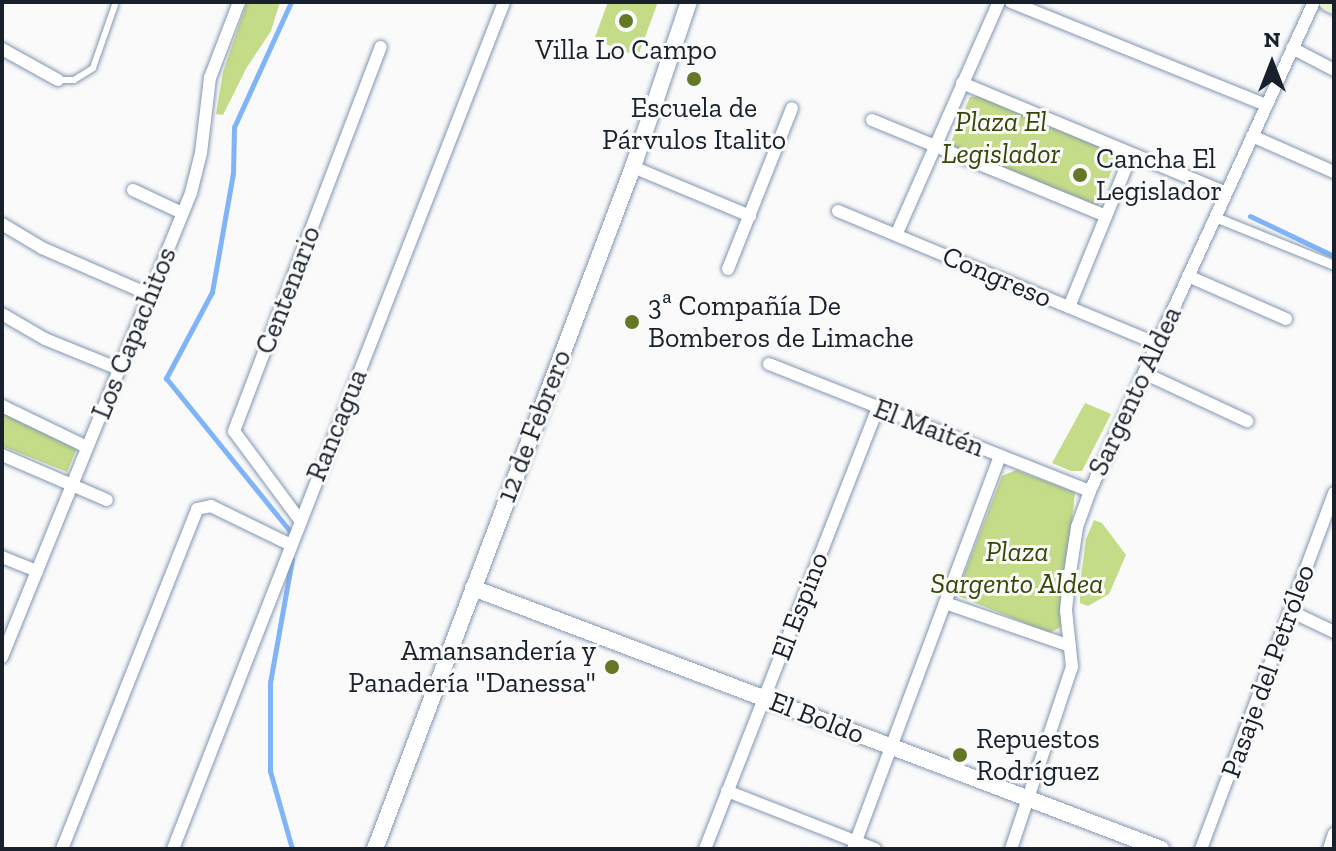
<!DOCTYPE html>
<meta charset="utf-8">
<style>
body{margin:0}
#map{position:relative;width:1336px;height:851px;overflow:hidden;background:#fafafa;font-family:"Zilla Slab",serif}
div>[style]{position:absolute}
.green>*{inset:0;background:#c4db87}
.stream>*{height:5px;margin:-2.5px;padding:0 2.5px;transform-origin:2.5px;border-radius:2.5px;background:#7fb4f8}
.roads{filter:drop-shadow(0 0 2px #8297b1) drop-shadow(0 0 2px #8297b1)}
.service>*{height:6px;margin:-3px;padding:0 3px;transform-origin:3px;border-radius:3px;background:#fff}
.pedestrian>*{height:9px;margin:-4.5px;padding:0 4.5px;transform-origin:4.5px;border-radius:4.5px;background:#fff}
.minor>*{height:12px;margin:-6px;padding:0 6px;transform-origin:6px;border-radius:6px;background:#fff}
.tertiary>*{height:16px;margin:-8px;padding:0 8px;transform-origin:8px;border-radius:8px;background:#fff}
.secondary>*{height:18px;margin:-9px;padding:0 9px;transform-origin:9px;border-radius:9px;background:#eaf2d0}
.dots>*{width:22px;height:22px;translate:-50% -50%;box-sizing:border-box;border:4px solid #fafafa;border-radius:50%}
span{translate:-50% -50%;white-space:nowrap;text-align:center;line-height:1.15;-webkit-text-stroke:6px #fafafa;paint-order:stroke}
.poi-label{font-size:28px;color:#18202b}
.left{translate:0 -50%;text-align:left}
.right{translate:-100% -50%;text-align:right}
.park-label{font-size:28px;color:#384605;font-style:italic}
.street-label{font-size:28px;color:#18202b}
.frame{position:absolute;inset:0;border:4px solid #18202b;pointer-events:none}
.north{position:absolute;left:1232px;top:24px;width:80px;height:80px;-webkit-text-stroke:6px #fafafa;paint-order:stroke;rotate:0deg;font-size:22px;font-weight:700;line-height:32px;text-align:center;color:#18202b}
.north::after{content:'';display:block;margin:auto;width:28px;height:36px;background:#18202b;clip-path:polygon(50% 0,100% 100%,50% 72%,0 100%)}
</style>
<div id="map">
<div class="green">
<i style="clip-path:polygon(247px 2px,280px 2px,271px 31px,247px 67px,223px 115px,216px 114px,223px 72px)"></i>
<i style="clip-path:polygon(608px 2px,658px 2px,638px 56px,594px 40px)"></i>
<i style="clip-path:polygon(980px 96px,1113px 151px,1115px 162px,1098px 205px,1094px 208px,948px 149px,970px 97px)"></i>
<i style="clip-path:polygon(1085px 403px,1111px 414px,1082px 471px,1071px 471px,1052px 463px)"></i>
<i style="clip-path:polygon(2px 409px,77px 448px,67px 472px,2px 446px)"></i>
<i style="clip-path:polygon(1016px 470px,1075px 492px,1061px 627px,1049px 633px,956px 595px,1002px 476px)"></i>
<i style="clip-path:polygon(1094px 520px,1102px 523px,1126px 555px,1109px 594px,1088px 606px,1080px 603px,1080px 585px,1086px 539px)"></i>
</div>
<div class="stream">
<i style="left:291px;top:2px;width:137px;rotate:114.5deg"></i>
<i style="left:234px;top:127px;width:46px;rotate:91.2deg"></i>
<i style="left:233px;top:173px;width:121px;rotate:100deg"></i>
<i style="left:212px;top:292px;width:98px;rotate:118.1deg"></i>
<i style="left:166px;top:378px;width:202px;rotate:51deg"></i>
<i style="left:1250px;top:216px;width:93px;rotate:25.5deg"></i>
<i style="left:292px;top:559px;width:125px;rotate:100.1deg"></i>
<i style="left:270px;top:682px;width:89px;rotate:90deg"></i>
<i style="left:270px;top:771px;width:81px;rotate:74.2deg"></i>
</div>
<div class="roads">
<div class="service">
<i style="left:58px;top:80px;width:16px"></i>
<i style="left:74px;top:80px;width:22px;rotate:-32deg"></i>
<i style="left:93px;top:68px;width:67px;rotate:-70.8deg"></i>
</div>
<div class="pedestrian">
<i style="left:1215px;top:217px;width:128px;rotate:22deg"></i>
</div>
<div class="minor">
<i style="left:1011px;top:2px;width:275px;rotate:22deg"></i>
<i style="left:1292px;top:48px;width:47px;rotate:27.6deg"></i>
<i style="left:2px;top:49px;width:64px;rotate:29deg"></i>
<i style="left:962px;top:83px;width:286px;rotate:22.6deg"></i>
<i style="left:872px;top:120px;width:253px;rotate:22.3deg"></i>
<i style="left:1252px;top:136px;width:90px;rotate:23.7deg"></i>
<i style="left:633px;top:167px;width:127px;rotate:22.7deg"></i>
<i style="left:133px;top:190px;width:54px;rotate:25.1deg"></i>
<i style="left:838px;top:211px;width:346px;rotate:22.6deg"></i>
<i style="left:2px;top:224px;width:47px;rotate:31deg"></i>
<i style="left:42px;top:248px;width:118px;rotate:23.5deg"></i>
<i style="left:897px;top:233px;width:253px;rotate:-66.2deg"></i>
<i style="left:728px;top:269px;width:173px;rotate:-68.3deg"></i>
<i style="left:1188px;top:276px;width:107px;rotate:23.7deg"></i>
<i style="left:1069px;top:307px;width:164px;rotate:-67.8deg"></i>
<i style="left:2px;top:314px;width:50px;rotate:30.2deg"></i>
<i style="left:45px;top:339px;width:80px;rotate:22.1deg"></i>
<i style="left:769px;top:364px;width:345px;rotate:21.6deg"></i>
<i style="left:1144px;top:373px;width:114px;rotate:25deg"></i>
<i style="left:2px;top:406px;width:94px;rotate:25.8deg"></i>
<i style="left:2px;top:455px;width:114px;rotate:23.2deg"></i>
<i style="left:299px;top:519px;width:109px;rotate:-126.5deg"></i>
<i style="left:234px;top:431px;width:411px;rotate:-69.1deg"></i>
<i style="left:2px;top:557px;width:38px;rotate:22deg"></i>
<i style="left:945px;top:603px;width:132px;rotate:19deg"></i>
<i style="left:1290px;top:611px;width:49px;rotate:25.5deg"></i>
<i style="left:2px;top:657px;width:501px;rotate:-67.84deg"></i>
<i style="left:191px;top:193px;width:41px;rotate:-76deg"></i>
<i style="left:201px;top:153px;width:76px;rotate:-83.2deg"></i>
<i style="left:210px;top:78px;width:81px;rotate:-69.1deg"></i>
<i style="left:727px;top:791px;width:159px;rotate:21.4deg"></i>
<i style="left:62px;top:849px;width:366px;rotate:-68.3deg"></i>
<i style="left:197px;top:509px;width:14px;rotate:-12deg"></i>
<i style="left:211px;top:506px;width:87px;rotate:26deg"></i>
<i style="left:173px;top:849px;width:909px;rotate:-68.65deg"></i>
<i style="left:705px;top:849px;width:474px;rotate:-68.6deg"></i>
<i style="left:853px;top:849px;width:420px;rotate:-69.5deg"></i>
<i style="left:1011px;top:849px;width:192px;rotate:-71.5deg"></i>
<i style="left:1072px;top:667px;width:57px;rotate:-96deg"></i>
<i style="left:1066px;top:610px;width:37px;rotate:-84deg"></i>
<i style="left:1070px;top:573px;width:47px;rotate:-81.3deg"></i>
<i style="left:1077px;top:527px;width:38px;rotate:-70deg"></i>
<i style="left:1090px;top:491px;width:538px;rotate:-65.39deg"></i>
<i style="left:1201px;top:849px;width:380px;rotate:-69.5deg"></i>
<i style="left:1329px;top:849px;width:16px;rotate:-72deg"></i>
</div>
<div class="tertiary">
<i style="left:473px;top:588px;width:736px;rotate:20.77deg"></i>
<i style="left:375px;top:849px;width:729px;rotate:-69.28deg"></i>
<i style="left:633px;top:167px;width:174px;rotate:-71.3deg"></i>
</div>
<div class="secondary">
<i style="left:1328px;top:2px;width:7px;rotate:27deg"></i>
</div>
</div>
<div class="dots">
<i style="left:626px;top:21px;background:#647727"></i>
<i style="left:694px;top:79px;background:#647727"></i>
<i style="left:1080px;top:175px;background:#647727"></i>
<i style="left:632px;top:322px;background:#647727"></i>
<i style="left:612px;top:667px;background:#647727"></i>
<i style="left:960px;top:755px;background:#647727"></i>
</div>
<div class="poi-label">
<span style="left:626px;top:50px">Villa Lo Campo</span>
<span style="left:694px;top:124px">Escuela de<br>Párvulos Italito</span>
<span class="left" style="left:1096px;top:175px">Cancha El<br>Legislador</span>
<span class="left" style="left:648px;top:322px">3ª Compañía De<br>Bomberos de Limache</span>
<span class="right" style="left:596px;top:667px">Amansandería y<br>Panadería "Danessa"</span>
<span class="left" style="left:976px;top:755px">Repuestos<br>Rodríguez</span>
</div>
<div class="park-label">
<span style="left:1001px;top:138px">Plaza El<br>Legislador</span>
<span style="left:1017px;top:568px">Plaza<br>Sargento Aldea</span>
</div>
<div class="street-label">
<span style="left:997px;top:277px;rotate:23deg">Congreso</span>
<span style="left:288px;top:290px;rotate:-69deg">Centenario</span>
<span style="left:134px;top:333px;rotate:-68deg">Los Capachitos</span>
<span style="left:1135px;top:391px;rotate:-65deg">Sargento Aldea</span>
<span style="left:337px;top:425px;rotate:-68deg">Rancagua</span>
<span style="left:534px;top:426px;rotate:-69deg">12 de Febrero</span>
<span style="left:929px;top:428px;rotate:21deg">El Maitén</span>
<span style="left:800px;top:606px;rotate:-69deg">El Espino</span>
<span style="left:1268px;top:671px;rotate:-70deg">Pasaje del Petróleo</span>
<span style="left:817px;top:718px;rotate:21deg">El Boldo</span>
</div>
<div class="frame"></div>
<div class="north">N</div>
</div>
